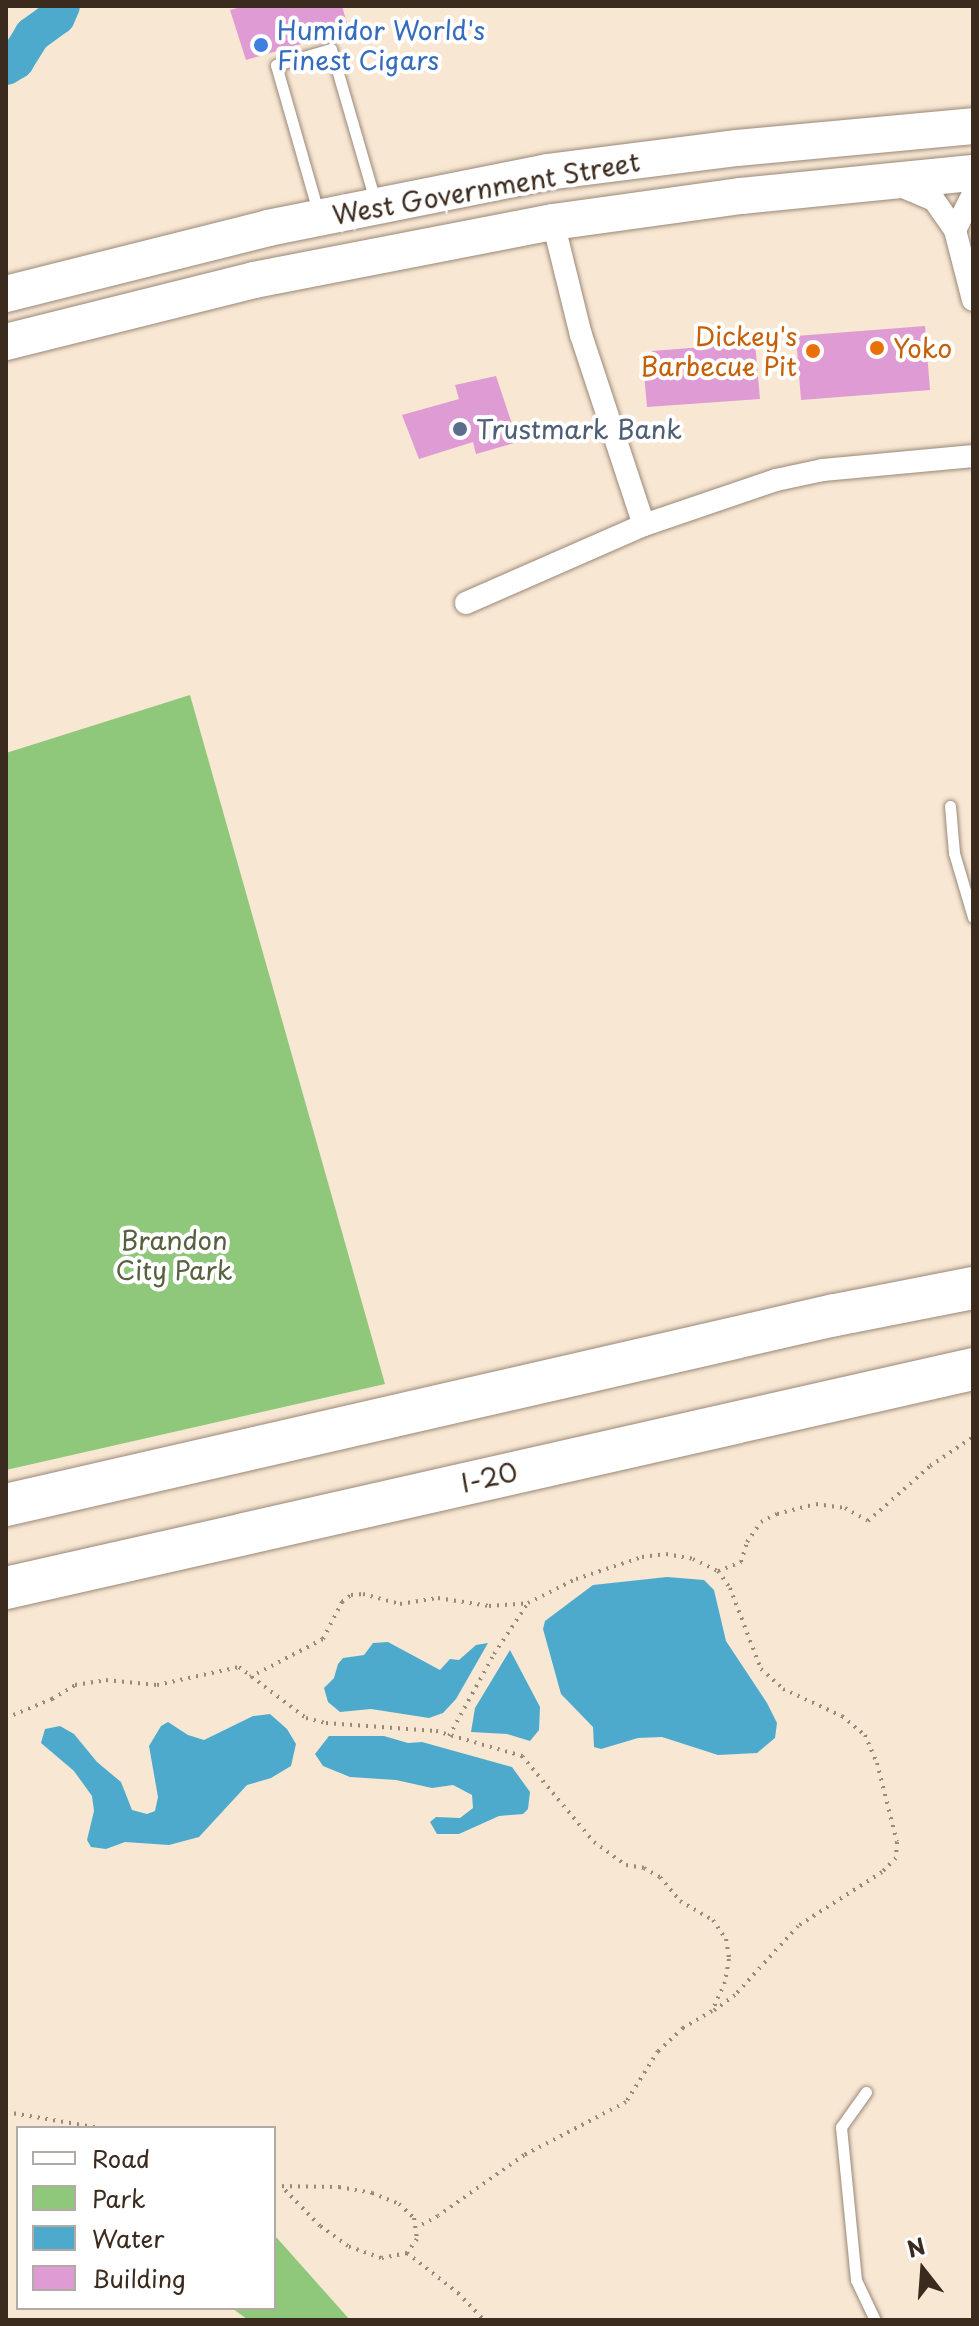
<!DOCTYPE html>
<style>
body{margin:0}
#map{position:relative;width:979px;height:2326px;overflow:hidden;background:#f8e7d3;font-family:"Playpen Sans",sans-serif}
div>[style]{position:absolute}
.green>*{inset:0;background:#8fc87b}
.water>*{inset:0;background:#4eaacd}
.river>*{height:36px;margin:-18px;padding:0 18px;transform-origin:18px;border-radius:18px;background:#4eaacd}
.building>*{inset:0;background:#df9bd3}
.path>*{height:4px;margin-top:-2px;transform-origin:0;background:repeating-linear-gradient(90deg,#9a8878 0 2px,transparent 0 8px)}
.roads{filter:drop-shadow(0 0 2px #9a8878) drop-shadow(0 0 2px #9a8878)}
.service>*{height:11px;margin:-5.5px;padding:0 5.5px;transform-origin:5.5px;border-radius:5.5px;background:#fff}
.minor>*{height:22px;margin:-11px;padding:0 11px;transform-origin:11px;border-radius:11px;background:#fff}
.primary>*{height:36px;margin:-18px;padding:0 18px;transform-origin:18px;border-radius:18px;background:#fff}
.motorway>*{height:42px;margin:-21px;padding:0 21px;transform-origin:21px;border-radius:21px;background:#fff}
.dots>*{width:22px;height:22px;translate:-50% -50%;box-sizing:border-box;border:4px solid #fff;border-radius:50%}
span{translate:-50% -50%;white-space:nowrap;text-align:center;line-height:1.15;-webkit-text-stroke:8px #fff;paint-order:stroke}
.shop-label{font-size:26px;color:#366cbe}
.left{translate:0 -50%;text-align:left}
.street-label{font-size:26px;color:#3b2a1e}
.food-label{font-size:26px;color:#c56008}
.right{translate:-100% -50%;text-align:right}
.service-label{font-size:26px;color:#4e5e75}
.park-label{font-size:26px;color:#58613f}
.frame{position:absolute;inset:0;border:8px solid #3b2a1e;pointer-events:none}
.legend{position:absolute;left:16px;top:2126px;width:260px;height:184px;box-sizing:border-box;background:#fff;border:2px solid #b1aaa5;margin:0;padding:10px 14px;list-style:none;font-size:24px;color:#3b2a1e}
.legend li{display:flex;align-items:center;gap:16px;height:40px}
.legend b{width:40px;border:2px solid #b1aaa5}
.north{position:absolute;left:883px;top:2230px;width:80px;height:80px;-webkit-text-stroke:6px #fff;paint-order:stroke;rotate:343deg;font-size:22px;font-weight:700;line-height:32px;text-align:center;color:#3b2a1e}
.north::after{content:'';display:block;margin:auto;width:28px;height:36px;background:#3b2a1e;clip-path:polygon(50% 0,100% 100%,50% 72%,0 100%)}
</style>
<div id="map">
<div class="green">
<i style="clip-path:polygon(190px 695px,385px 1384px,6px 1470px,6px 753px)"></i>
<i style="clip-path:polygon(274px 2237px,277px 2238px,350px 2320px,248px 2320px,232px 2308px,274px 2308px)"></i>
</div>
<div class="water">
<i style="clip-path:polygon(667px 1577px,704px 1580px,714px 1590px,726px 1641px,767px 1703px,777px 1723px,775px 1738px,757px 1753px,718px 1755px,662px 1737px,638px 1738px,601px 1749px,594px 1747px,593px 1727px,561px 1694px,543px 1629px,545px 1621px,593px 1585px)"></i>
<i style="clip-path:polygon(388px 1642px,440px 1670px,450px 1659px,459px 1660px,476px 1645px,488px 1643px,456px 1699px,443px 1713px,429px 1718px,371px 1709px,340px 1712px,328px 1702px,324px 1688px,334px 1678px,338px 1664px,343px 1658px,364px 1655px,373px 1643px)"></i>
<i style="clip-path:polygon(510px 1650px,540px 1707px,539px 1730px,530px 1741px,507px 1734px,471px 1732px,475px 1708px)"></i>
<i style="clip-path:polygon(270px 1714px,287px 1729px,296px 1744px,291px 1766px,271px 1778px,247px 1785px,199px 1837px,169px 1845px,125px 1842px,106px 1849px,91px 1847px,87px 1840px,94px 1811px,92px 1796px,74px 1771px,41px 1743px,45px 1729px,60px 1726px,74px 1734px,97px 1762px,121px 1782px,132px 1810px,147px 1814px,155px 1811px,158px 1797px,149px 1746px,161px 1726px,168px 1722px,188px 1735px,204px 1740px,253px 1716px)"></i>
<i style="clip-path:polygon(329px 1736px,384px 1736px,408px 1743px,422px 1742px,512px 1767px,530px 1792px,528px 1809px,523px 1814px,499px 1816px,459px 1834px,437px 1834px,430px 1822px,436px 1817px,460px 1818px,473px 1808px,472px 1795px,453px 1785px,432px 1788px,396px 1780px,350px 1777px,323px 1766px,315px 1754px)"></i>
</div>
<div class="river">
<i style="left:6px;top:67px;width:12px;rotate:-31deg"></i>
<i style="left:16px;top:61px;width:31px;rotate:-58deg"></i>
<i style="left:32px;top:35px;width:31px;rotate:-36deg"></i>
<i style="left:57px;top:17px;width:12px;rotate:-66deg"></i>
</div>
<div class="building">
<i style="clip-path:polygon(245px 6px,342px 6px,349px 30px,246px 60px,230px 10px)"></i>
<i style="clip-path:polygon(925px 326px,930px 390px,801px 400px,796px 336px)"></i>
<i style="clip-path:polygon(755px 343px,760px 399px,647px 407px,643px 362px,652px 351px)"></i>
<i style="clip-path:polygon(496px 376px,518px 442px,476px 454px,473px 442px,419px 459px,402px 415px,459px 399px,455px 385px)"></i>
</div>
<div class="path">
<i style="left:718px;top:1571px;width:25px;rotate:-21deg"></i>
<i style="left:741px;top:1562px;width:21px;rotate:-73deg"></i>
<i style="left:747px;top:1542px;width:24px;rotate:-55deg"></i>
<i style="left:761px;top:1522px;width:18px;rotate:-27deg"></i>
<i style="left:777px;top:1514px;width:40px;rotate:-14.4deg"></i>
<i style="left:816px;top:1504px;width:29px;rotate:8deg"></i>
<i style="left:845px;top:1508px;width:26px;rotate:29deg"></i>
<i style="left:868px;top:1521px;width:83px;rotate:-41.6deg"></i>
<i style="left:930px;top:1466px;width:52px;rotate:-34deg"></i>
<i style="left:250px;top:1677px;width:82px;rotate:-27.5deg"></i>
<i style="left:323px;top:1639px;width:42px;rotate:-62.8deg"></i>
<i style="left:342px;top:1602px;width:11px;rotate:-38deg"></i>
<i style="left:351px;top:1595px;width:12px;rotate:-5deg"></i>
<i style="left:363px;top:1594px;width:38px;rotate:15deg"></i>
<i style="left:400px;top:1604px;width:38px;rotate:-9deg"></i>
<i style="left:438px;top:1598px;width:52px;rotate:8.9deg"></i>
<i style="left:489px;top:1606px;width:39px;rotate:-4deg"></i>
<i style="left:6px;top:1718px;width:50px;rotate:-22.4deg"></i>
<i style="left:52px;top:1699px;width:27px;rotate:-31deg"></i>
<i style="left:75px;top:1685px;width:31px;rotate:-9deg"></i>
<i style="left:106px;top:1680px;width:51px;rotate:5.6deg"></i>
<i style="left:157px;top:1685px;width:84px;rotate:-12.4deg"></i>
<i style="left:239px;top:1667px;width:84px;rotate:37.3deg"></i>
<i style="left:306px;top:1718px;width:21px;rotate:14deg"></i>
<i style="left:326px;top:1723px;width:110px;rotate:4.2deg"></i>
<i style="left:436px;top:1731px;width:90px;rotate:16.2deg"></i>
<i style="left:522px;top:1756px;width:112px;rotate:50.1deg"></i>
<i style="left:594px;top:1842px;width:39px;rotate:36deg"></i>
<i style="left:626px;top:1865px;width:18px;rotate:9deg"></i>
<i style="left:644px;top:1868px;width:18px;rotate:29deg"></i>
<i style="left:660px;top:1877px;width:31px;rotate:50deg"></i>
<i style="left:680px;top:1901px;width:38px;rotate:30deg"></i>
<i style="left:713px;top:1920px;width:23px;rotate:56deg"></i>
<i style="left:726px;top:1939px;width:20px;rotate:81deg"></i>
<i style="left:729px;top:1959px;width:23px;rotate:100deg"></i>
<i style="left:725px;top:1982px;width:32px;rotate:114deg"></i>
<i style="left:712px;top:2011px;width:34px;rotate:150deg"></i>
<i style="left:683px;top:2028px;width:34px;rotate:137deg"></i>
<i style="left:658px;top:2051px;width:60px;rotate:122.1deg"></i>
<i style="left:626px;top:2102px;width:115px;rotate:152.5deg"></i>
<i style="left:524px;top:2155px;width:105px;rotate:144.7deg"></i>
<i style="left:438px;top:2216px;width:24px;rotate:152deg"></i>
<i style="left:449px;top:1736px;width:94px;rotate:-61.2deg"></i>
<i style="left:494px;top:1654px;width:61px;rotate:-56.3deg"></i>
<i style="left:528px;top:1603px;width:54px;rotate:-26.6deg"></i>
<i style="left:576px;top:1579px;width:70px;rotate:-18.4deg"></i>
<i style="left:642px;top:1557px;width:24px;rotate:-7deg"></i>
<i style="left:666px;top:1554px;width:27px;rotate:10deg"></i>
<i style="left:693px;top:1559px;width:28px;rotate:26deg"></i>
<i style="left:718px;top:1571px;width:21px;rotate:55deg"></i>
<i style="left:730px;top:1588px;width:87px;rotate:69.1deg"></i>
<i style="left:761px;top:1669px;width:30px;rotate:42deg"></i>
<i style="left:783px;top:1689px;width:65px;rotate:24.6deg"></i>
<i style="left:842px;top:1716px;width:30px;rotate:40deg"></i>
<i style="left:865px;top:1735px;width:30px;rotate:67deg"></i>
<i style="left:877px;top:1763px;width:81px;rotate:75.8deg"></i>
<i style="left:897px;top:1842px;width:16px;rotate:94deg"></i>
<i style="left:896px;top:1858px;width:20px;rotate:135deg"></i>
<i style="left:882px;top:1872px;width:100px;rotate:147.3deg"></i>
<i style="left:798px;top:1926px;width:93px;rotate:132.4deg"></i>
<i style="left:735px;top:1995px;width:26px;rotate:144deg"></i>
<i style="left:6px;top:2112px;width:95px;rotate:9.7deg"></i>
<i style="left:274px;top:2186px;width:65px;rotate:0.9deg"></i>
<i style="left:339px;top:2187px;width:34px;rotate:10deg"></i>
<i style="left:372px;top:2193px;width:29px;rotate:22deg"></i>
<i style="left:399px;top:2204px;width:21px;rotate:43deg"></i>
<i style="left:414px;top:2218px;width:21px;rotate:82deg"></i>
<i style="left:417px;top:2239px;width:17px;rotate:126deg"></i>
<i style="left:407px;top:2253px;width:26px;rotate:169deg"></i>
<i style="left:381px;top:2258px;width:35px;rotate:-160deg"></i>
<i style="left:348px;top:2246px;width:34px;rotate:-144deg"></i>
<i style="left:320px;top:2226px;width:53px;rotate:-134.2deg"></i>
<i style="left:407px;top:2253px;width:65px;rotate:38.1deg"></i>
<i style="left:458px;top:2293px;width:37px;rotate:46deg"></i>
</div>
<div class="roads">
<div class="service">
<i style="left:319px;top:215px;width:156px;rotate:-106deg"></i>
<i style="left:276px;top:65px;width:57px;rotate:-16.2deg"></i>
<i style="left:331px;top:49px;width:157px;rotate:73.8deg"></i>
<i style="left:950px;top:806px;width:47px;rotate:85.1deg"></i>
<i style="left:954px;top:853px;width:67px;rotate:73.5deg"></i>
<i style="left:866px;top:2092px;width:43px;rotate:125.5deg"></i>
<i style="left:841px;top:2127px;width:154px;rotate:84.4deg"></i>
<i style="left:856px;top:2280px;width:44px;rotate:64.6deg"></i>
</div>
<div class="minor">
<i style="left:901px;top:186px;width:36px;rotate:23deg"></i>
<i style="left:934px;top:200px;width:37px;rotate:55deg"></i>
<i style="left:955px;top:230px;width:40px;rotate:-63.4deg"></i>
<i style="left:553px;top:222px;width:116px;rotate:76.1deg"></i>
<i style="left:581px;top:335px;width:200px;rotate:71.7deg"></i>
<i style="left:955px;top:230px;width:72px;rotate:75.6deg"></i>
<i style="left:466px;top:603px;width:194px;rotate:-23.7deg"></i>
<i style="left:644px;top:525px;width:139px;rotate:-18.8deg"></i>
<i style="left:776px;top:480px;width:48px;rotate:-12deg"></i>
<i style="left:823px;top:470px;width:151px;rotate:-5.3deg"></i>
</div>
<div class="primary">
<i style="left:6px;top:294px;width:270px;rotate:-14.1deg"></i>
<i style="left:268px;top:228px;width:285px;rotate:-11.3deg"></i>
<i style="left:547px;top:172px;width:192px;rotate:-7.2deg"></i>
<i style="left:737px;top:148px;width:237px;rotate:-5.3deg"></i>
<i style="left:6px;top:342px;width:256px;rotate:-14deg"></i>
<i style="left:254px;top:280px;width:305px;rotate:-11deg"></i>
<i style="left:553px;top:222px;width:190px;rotate:-7.9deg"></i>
<i style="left:741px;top:196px;width:233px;rotate:-5.7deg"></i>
</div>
<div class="motorway">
<i style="left:6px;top:1505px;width:850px;rotate:-12.91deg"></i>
<i style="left:835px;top:1315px;width:141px;rotate:-11.1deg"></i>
<i style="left:6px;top:1588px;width:991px;rotate:-12.76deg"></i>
</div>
</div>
<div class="dots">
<i style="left:261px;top:45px;background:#3f7fe0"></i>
<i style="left:877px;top:348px;background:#e8710a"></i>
<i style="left:813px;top:351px;background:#e8710a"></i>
<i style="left:460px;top:429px;background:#5c6f8a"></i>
</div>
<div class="shop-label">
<span class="left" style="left:277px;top:45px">Humidor World's<br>Finest Cigars</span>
</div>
<div class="street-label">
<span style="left:486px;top:188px;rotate:-10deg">West Government Street</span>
<span style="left:489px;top:1477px;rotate:-13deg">I-20</span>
</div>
<div class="food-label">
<span class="right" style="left:797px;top:351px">Dickey's<br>Barbecue Pit</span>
<span class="left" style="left:893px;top:348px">Yoko</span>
</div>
<div class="service-label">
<span class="left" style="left:476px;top:429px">Trustmark Bank</span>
</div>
<div class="park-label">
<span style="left:174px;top:1255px">Brandon<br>City Park</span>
</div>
<div class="frame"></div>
<ul class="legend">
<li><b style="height:10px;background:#fff"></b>Road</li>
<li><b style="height:22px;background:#8fc87b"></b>Park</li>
<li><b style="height:22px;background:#4eaacd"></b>Water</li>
<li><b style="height:22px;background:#df9bd3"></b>Building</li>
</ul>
<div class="north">N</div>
</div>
